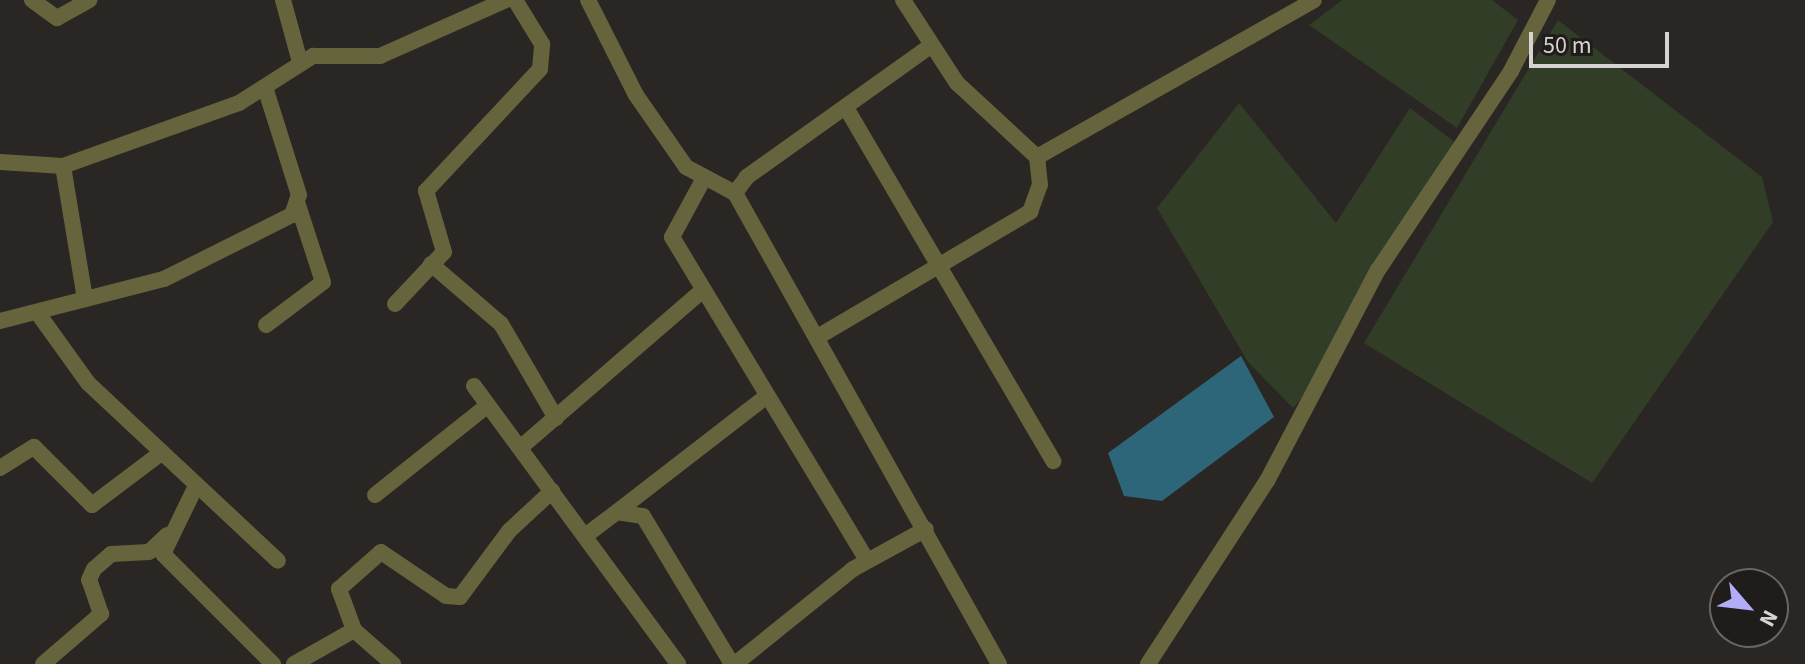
<!DOCTYPE html>
<style>
body{margin:0}
#map{position:relative;width:1805px;height:664px;overflow:hidden;background:#2a2623;font-family:"Source Sans 3",sans-serif}
div>[style]{position:absolute}
.green>*{inset:0;background:#323d27}
.water>*{inset:0;background:#2d6678}
.street>*{height:16px;margin:-8px;padding:0 8px;transform-origin:8px;border-radius:8px;background:#66643d}
span{translate:-50% -50%;white-space:nowrap;text-align:center;line-height:1.15;-webkit-text-stroke:8px #201c1a;paint-order:stroke}
.north{position:absolute;left:1709px;top:568px;width:80px;height:80px;box-sizing:border-box;background:#201c1a;border:2px solid #696564;border-radius:50%;rotate:118deg;font-size:22px;font-weight:700;line-height:32px;text-align:center;color:#d6d3d2}
.north::after{content:'';display:block;margin:auto;width:28px;height:36px;background:#b3adf9;clip-path:polygon(50% 0,100% 100%,50% 72%,0 100%)}
.scale{position:absolute;left:1529px;top:32px;width:140px;height:36px;box-sizing:border-box;border:4px solid #d6d3d2;border-top:0;padding-left:10px;font-size:24px;line-height:28px;white-space:nowrap;color:#d6d3d2;-webkit-text-stroke:6px #201c1a;paint-order:stroke}
</style>
<div id="map">
<div class="green">
<i style="clip-path:polygon(1342px 0,1492px 0,1518px 20px,1457px 128px,1309px 25px)"></i>
<i style="clip-path:polygon(1558px 20px,1762px 177px,1773px 222px,1592px 483px,1364px 343px)"></i>
<i style="clip-path:polygon(1239px 103px,1336px 223px,1410px 108px,1456px 143px,1326px 370px,1293px 408px,1248px 362px,1157px 208px)"></i>
</div>
<div class="water">
<i style="clip-path:polygon(1241px 356px,1274px 417px,1162px 501px,1124px 496px,1108px 453px)"></i>
</div>
<div class="street">
<i style="left:32px;top:0;width:31px;rotate:36deg"></i>
<i style="left:57px;top:18px;width:37px;rotate:-29deg"></i>
<i style="left:283px;top:0;width:64px;rotate:74.7deg"></i>
<i style="left:588px;top:0;width:106px;rotate:63.2deg"></i>
<i style="left:636px;top:95px;width:88px;rotate:55.2deg"></i>
<i style="left:686px;top:167px;width:55px;rotate:28deg"></i>
<i style="left:903px;top:0;width:99px;rotate:57deg"></i>
<i style="left:957px;top:83px;width:109px;rotate:42.8deg"></i>
<i style="left:1037px;top:157px;width:318px;rotate:-29.5deg"></i>
<i style="left:929px;top:47px;width:224px;rotate:144.5deg"></i>
<i style="left:747px;top:177px;width:20px;rotate:127deg"></i>
<i style="left:735px;top:193px;width:540px;rotate:60.73deg"></i>
<i style="left:848px;top:111px;width:406px;rotate:59.6deg"></i>
<i style="left:0;top:162px;width:63px;rotate:3.6deg"></i>
<i style="left:63px;top:166px;width:187px;rotate:-19.7deg"></i>
<i style="left:239px;top:103px;width:88px;rotate:-32.4deg"></i>
<i style="left:313px;top:56px;width:67px"></i>
<i style="left:380px;top:56px;width:138px;rotate:-24deg"></i>
<i style="left:63px;top:166px;width:135px;rotate:80.6deg"></i>
<i style="left:703px;top:180px;width:65px;rotate:118.5deg"></i>
<i style="left:672px;top:237px;width:377px;rotate:58.9deg"></i>
<i style="left:431px;top:264px;width:92px;rotate:40.6deg"></i>
<i style="left:501px;top:324px;width:109px;rotate:59.7deg"></i>
<i style="left:395px;top:304px;width:71px;rotate:-46.7deg"></i>
<i style="left:444px;top:252px;width:64px;rotate:-106.4deg"></i>
<i style="left:426px;top:191px;width:167px;rotate:-46.9deg"></i>
<i style="left:540px;top:69px;width:25px;rotate:-85deg"></i>
<i style="left:542px;top:44px;width:52px;rotate:-121.5deg"></i>
<i style="left:37px;top:312px;width:87px;rotate:54.3deg"></i>
<i style="left:88px;top:383px;width:260px;rotate:43.1deg"></i>
<i style="left:0;top:321px;width:169px;rotate:-14.4deg"></i>
<i style="left:164px;top:279px;width:143px;rotate:-26.6deg"></i>
<i style="left:292px;top:215px;width:21px;rotate:-71deg"></i>
<i style="left:299px;top:195px;width:113px;rotate:-107.5deg"></i>
<i style="left:266px;top:325px;width:71px;rotate:-37deg"></i>
<i style="left:323px;top:282px;width:81px;rotate:-108deg"></i>
<i style="left:821px;top:335px;width:243px;rotate:-30.5deg"></i>
<i style="left:1030px;top:212px;width:29px;rotate:-70deg"></i>
<i style="left:1040px;top:185px;width:28px;rotate:-96deg"></i>
<i style="left:474px;top:386px;width:345px;rotate:53.7deg"></i>
<i style="left:520px;top:448px;width:240px;rotate:-40.8deg"></i>
<i style="left:0;top:468px;width:40px;rotate:-32deg"></i>
<i style="left:34px;top:447px;width:82px;rotate:45deg"></i>
<i style="left:92px;top:505px;width:86px;rotate:-37deg"></i>
<i style="left:195px;top:488px;width:73px;rotate:115.9deg"></i>
<i style="left:163px;top:554px;width:156px;rotate:45deg"></i>
<i style="left:375px;top:495px;width:144px;rotate:-38.5deg"></i>
<i style="left:618px;top:511px;width:188px;rotate:-37.7deg"></i>
<i style="left:585px;top:536px;width:40px;rotate:-37deg"></i>
<i style="left:617px;top:512px;width:26px;rotate:9deg"></i>
<i style="left:643px;top:516px;width:173px;rotate:59deg"></i>
<i style="left:354px;top:630px;width:44px;rotate:-110.1deg"></i>
<i style="left:339px;top:589px;width:56px;rotate:-41.4deg"></i>
<i style="left:381px;top:552px;width:78px;rotate:34.1deg"></i>
<i style="left:446px;top:596px;width:14px;rotate:4deg"></i>
<i style="left:460px;top:597px;width:82px;rotate:-53.4deg"></i>
<i style="left:509px;top:531px;width:59px;rotate:-42.9deg"></i>
<i style="left:43px;top:664px;width:77px;rotate:-40.8deg"></i>
<i style="left:101px;top:614px;width:36px;rotate:-109deg"></i>
<i style="left:89px;top:580px;width:12px;rotate:-66deg"></i>
<i style="left:94px;top:569px;width:23px;rotate:-41deg"></i>
<i style="left:111px;top:554px;width:38px;rotate:-3deg"></i>
<i style="left:149px;top:552px;width:25px;rotate:-43deg"></i>
<i style="left:294px;top:664px;width:69px;rotate:-29.5deg"></i>
<i style="left:354px;top:630px;width:52px;rotate:41.1deg"></i>
<i style="left:735px;top:664px;width:151px;rotate:-38.8deg"></i>
<i style="left:853px;top:569px;width:83px;rotate:-28.7deg"></i>
<i style="left:1148px;top:664px;width:218px;rotate:-57deg"></i>
<i style="left:1267px;top:481px;width:238px;rotate:-62.3deg"></i>
<i style="left:1378px;top:270px;width:239px;rotate:-56.2deg"></i>
<i style="left:1511px;top:71px;width:80px;rotate:-62.5deg"></i>
</div>
<div class="north">N</div>
<div class="scale">50 m</div>
</div>
